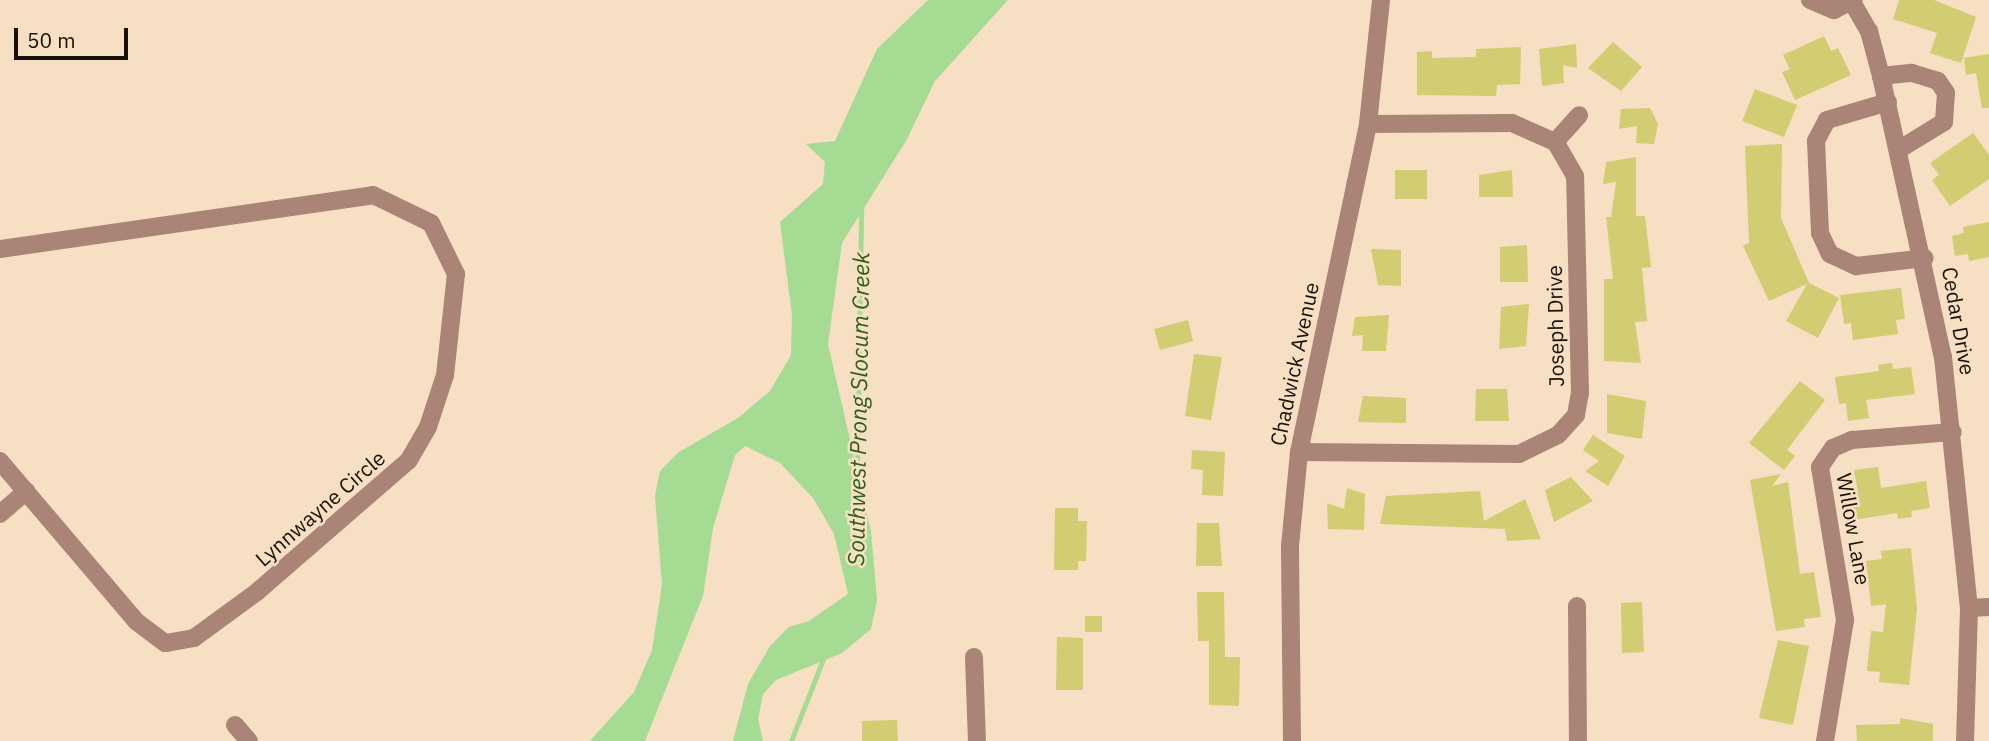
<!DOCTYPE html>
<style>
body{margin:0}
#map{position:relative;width:1989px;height:741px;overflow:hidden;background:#f6dfc2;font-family:"IBM Plex Sans",sans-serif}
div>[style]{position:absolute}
.water>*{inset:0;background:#a5db93}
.stream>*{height:4.5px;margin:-2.25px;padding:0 2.25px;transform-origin:2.25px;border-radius:2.25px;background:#a5db93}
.building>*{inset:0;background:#d2cc72}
.minor>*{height:18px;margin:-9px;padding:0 9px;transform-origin:9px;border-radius:9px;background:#a98477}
span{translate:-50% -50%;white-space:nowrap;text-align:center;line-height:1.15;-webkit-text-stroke:5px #f6dfc2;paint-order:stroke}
.street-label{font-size:21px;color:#191107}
.water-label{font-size:23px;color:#2e5f1a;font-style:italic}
.scale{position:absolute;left:14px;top:28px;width:114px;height:32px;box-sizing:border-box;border:4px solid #191107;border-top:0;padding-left:9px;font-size:21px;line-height:24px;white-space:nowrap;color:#191107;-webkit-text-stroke:5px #f6dfc2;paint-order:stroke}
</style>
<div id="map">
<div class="water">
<i style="clip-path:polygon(928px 0,1008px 0,935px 81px,906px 141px,842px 243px,828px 344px,871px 531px,877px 600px,871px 629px,842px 653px,776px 680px,763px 694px,758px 719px,763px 741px,733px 741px,748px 684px,770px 646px,789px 627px,809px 621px,848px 594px,834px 534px,813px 498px,780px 463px,745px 446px,735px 455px,713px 528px,703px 596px,645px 741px,590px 741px,634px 692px,652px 650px,662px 585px,655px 496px,660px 471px,679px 452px,738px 418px,770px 391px,791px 355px,792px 315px,780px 222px,823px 184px,825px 162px,806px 144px,835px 141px,877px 49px)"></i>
</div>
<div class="stream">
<i style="left:857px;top:473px;width:268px;rotate:-89.1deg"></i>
<i style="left:791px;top:741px;width:90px;rotate:-68.6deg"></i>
</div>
<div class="building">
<i style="clip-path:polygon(1899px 0,1934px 0,1976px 17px,1961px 63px,1930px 53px,1937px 33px,1893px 19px)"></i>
<i style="clip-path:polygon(1824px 36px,1831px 51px,1838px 48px,1851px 75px,1795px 100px,1782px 72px,1790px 69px,1783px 55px)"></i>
<i style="clip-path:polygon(1613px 42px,1642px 67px,1621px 91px,1588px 68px)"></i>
<i style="clip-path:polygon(1576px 44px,1577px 68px,1563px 65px,1564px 83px,1542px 86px,1539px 49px)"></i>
<i style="clip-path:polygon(1521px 47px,1520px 84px,1497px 85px,1496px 96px,1417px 95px,1417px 52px,1432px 51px,1432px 58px,1476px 57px,1476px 49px)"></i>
<i style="clip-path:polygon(1989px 54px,1989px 108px,1982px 108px,1976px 73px,1966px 75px,1964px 58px)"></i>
<i style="clip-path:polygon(1755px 89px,1797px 105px,1784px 137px,1742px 121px)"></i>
<i style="clip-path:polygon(1650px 108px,1658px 124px,1654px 144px,1636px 143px,1637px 126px,1619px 129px,1621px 109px)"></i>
<i style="clip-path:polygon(1973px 133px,1989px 155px,1989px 179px,1950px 206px,1932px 180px,1939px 175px,1930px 163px)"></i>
<i style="clip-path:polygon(1782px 144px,1781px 218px,1809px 283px,1839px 298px,1818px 338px,1786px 321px,1807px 284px,1769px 301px,1743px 246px,1749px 243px,1745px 146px)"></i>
<i style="clip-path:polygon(1636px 157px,1636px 216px,1645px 216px,1651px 267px,1642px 268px,1647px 321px,1635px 322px,1641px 363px,1604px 361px,1604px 279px,1613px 279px,1606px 217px,1611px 217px,1616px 182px,1603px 184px,1606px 162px)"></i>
<i style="clip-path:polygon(1395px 170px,1427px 170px,1427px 199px,1395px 199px)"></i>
<i style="clip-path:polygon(1512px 170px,1513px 197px,1479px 197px,1479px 175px)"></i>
<i style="clip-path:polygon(1989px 222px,1989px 257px,1969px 261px,1968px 254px,1955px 256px,1952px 236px,1964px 233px,1963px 227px)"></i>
<i style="clip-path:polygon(1527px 245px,1528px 282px,1500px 282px,1500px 247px)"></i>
<i style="clip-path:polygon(1371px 249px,1401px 250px,1401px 286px,1378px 285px)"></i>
<i style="clip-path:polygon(1901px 288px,1905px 319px,1896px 320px,1898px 334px,1853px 340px,1851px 323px,1844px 324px,1840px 295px)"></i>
<i style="clip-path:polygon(1529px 304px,1526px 346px,1499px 349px,1501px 307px)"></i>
<i style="clip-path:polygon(1389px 315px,1386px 351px,1362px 351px,1363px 335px,1352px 336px,1355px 317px)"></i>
<i style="clip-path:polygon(1188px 320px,1193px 341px,1160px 350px,1154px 329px)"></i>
<i style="clip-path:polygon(1194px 354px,1222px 357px,1211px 420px,1185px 416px)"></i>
<i style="clip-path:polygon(1892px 363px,1893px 369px,1911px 367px,1915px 394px,1866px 400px,1869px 418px,1848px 421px,1846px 403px,1839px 404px,1835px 377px,1879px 371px,1878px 365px)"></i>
<i style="clip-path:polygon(1800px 381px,1825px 400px,1787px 450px,1795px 456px,1784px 470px,1749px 443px)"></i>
<i style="clip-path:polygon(1476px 389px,1507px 389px,1509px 421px,1475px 421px)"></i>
<i style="clip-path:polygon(1607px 394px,1646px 401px,1642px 439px,1607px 433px)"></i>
<i style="clip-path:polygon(1363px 396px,1406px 398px,1406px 423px,1358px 422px)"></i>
<i style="clip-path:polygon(1593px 435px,1625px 456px,1608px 486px,1585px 471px,1599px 461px,1583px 450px)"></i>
<i style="clip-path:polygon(1192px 450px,1225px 452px,1223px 496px,1202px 495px,1203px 470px,1191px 469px)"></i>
<i style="clip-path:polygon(1878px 467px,1881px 488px,1926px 481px,1930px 508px,1911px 511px,1912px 517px,1898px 519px,1897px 513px,1853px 520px,1849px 493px,1858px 492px,1854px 470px)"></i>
<i style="clip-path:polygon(1781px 474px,1772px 486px,1788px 482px,1800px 574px,1814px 572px,1821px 617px,1804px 619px,1805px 627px,1776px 631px,1750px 480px)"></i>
<i style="clip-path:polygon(1571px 477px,1593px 501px,1554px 522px,1545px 490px)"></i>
<i style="clip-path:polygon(1347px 488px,1365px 494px,1364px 530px,1328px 529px,1327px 503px,1344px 509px)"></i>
<i style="clip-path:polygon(1480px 491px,1484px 521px,1525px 499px,1541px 539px,1507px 541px,1505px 529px,1380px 524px,1386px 496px)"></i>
<i style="clip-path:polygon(1055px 508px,1078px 508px,1078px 521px,1087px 521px,1086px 561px,1078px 561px,1078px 570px,1054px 570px)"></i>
<i style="clip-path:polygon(1197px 523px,1219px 523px,1222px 566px,1196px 566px)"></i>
<i style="clip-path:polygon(1911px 548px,1917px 609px,1909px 685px,1879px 682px,1880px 672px,1867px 671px,1871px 631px,1883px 632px,1886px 604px,1871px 606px,1866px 561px,1882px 559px,1881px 551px)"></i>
<i style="clip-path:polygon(1197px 592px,1224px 592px,1225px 657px,1240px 657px,1239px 706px,1209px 705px,1209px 641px,1198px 641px)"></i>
<i style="clip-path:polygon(1642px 602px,1644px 652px,1622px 653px,1621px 603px)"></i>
<i style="clip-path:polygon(1085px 616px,1102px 616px,1102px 632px,1085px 632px)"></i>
<i style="clip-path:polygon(1057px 637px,1083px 638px,1083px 690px,1056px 690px)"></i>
<i style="clip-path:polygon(1778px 640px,1809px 646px,1793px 725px,1759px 718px)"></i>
<i style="clip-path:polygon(1900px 718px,1933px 724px,1933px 741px,1857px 741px,1856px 725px,1900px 724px)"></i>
<i style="clip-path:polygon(897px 720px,898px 741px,862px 741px,862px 721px)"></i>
</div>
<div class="minor">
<i style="left:1810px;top:0;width:26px;rotate:23deg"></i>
<i style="left:1834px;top:10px;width:22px;rotate:-27deg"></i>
<i style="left:1852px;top:2px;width:34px;rotate:60deg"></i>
<i style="left:1869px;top:31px;width:47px;rotate:75.1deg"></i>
<i style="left:1881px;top:76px;width:288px;rotate:77.6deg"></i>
<i style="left:1943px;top:357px;width:252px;rotate:84.1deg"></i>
<i style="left:1969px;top:608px;width:133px;rotate:91.7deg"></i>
<i style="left:1881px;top:76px;width:31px;rotate:-6deg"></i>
<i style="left:1912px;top:73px;width:27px;rotate:17deg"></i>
<i style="left:1938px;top:81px;width:14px;rotate:56deg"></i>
<i style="left:1946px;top:93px;width:29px;rotate:94deg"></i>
<i style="left:1944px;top:122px;width:52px;rotate:148.5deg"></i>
<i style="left:1888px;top:102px;width:64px;rotate:163.6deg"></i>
<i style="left:1827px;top:120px;width:24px;rotate:118deg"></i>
<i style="left:1816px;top:141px;width:92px;rotate:87.5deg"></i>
<i style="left:1820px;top:233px;width:23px;rotate:65deg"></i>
<i style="left:1830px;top:254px;width:29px;rotate:25deg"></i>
<i style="left:1856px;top:266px;width:69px;rotate:-6.6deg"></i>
<i style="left:1555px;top:142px;width:36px;rotate:-48deg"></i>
<i style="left:0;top:249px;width:377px;rotate:-8.2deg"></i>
<i style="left:373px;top:195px;width:64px;rotate:25.8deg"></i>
<i style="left:431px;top:223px;width:57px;rotate:63.9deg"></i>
<i style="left:456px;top:274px;width:102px;rotate:96.2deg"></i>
<i style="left:445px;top:375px;width:55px;rotate:108.1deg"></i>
<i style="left:428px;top:427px;width:39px;rotate:120deg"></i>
<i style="left:408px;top:461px;width:200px;rotate:139.1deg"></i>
<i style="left:257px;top:592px;width:78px;rotate:143.9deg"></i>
<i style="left:194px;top:638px;width:29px;rotate:170deg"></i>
<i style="left:165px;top:643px;width:36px;rotate:-143deg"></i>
<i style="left:136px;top:621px;width:210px;rotate:-130.4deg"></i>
<i style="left:1299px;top:452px;width:220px;rotate:0.5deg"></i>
<i style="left:1519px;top:454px;width:43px;rotate:-26deg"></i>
<i style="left:1558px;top:435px;width:27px;rotate:-48deg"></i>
<i style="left:1576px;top:415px;width:22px;rotate:-80deg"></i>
<i style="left:1580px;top:393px;width:217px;rotate:-91.3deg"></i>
<i style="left:1575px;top:176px;width:39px;rotate:-120deg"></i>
<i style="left:1555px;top:142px;width:47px;rotate:-156.2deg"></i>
<i style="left:1512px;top:123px;width:144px;rotate:179.6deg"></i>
<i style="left:0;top:514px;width:35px;rotate:-41deg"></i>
<i style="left:1577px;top:606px;width:135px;rotate:89.6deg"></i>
<i style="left:1969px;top:608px;width:20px;rotate:-3deg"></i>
<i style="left:974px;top:657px;width:84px;rotate:88deg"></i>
<i style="left:235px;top:725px;width:21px;rotate:49deg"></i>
<i style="left:1292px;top:741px;width:195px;rotate:-90.6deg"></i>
<i style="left:1290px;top:546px;width:94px;rotate:-84.5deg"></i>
<i style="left:1299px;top:452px;width:335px;rotate:-78.1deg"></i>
<i style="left:1368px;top:124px;width:125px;rotate:-84deg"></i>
<i style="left:1825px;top:741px;width:123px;rotate:-80.6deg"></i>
<i style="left:1845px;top:620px;width:155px;rotate:-99.3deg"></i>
<i style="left:1820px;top:467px;width:23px;rotate:-56deg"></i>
<i style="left:1833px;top:448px;width:21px;rotate:-23deg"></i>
<i style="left:1852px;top:440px;width:101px;rotate:-4.5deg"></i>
</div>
<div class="street-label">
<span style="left:1959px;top:321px;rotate:80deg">Cedar Drive</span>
<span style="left:1555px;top:326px;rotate:-91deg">Joseph Drive</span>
<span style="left:1294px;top:364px;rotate:-78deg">Chadwick Avenue</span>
<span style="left:320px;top:508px;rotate:-41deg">Lynnwayne Circle</span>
<span style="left:1854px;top:529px;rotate:80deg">Willow Lane</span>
</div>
<div class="water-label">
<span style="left:858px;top:409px;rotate:-89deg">Southwest Prong Slocum Creek</span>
</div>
<div class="scale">50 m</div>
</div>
